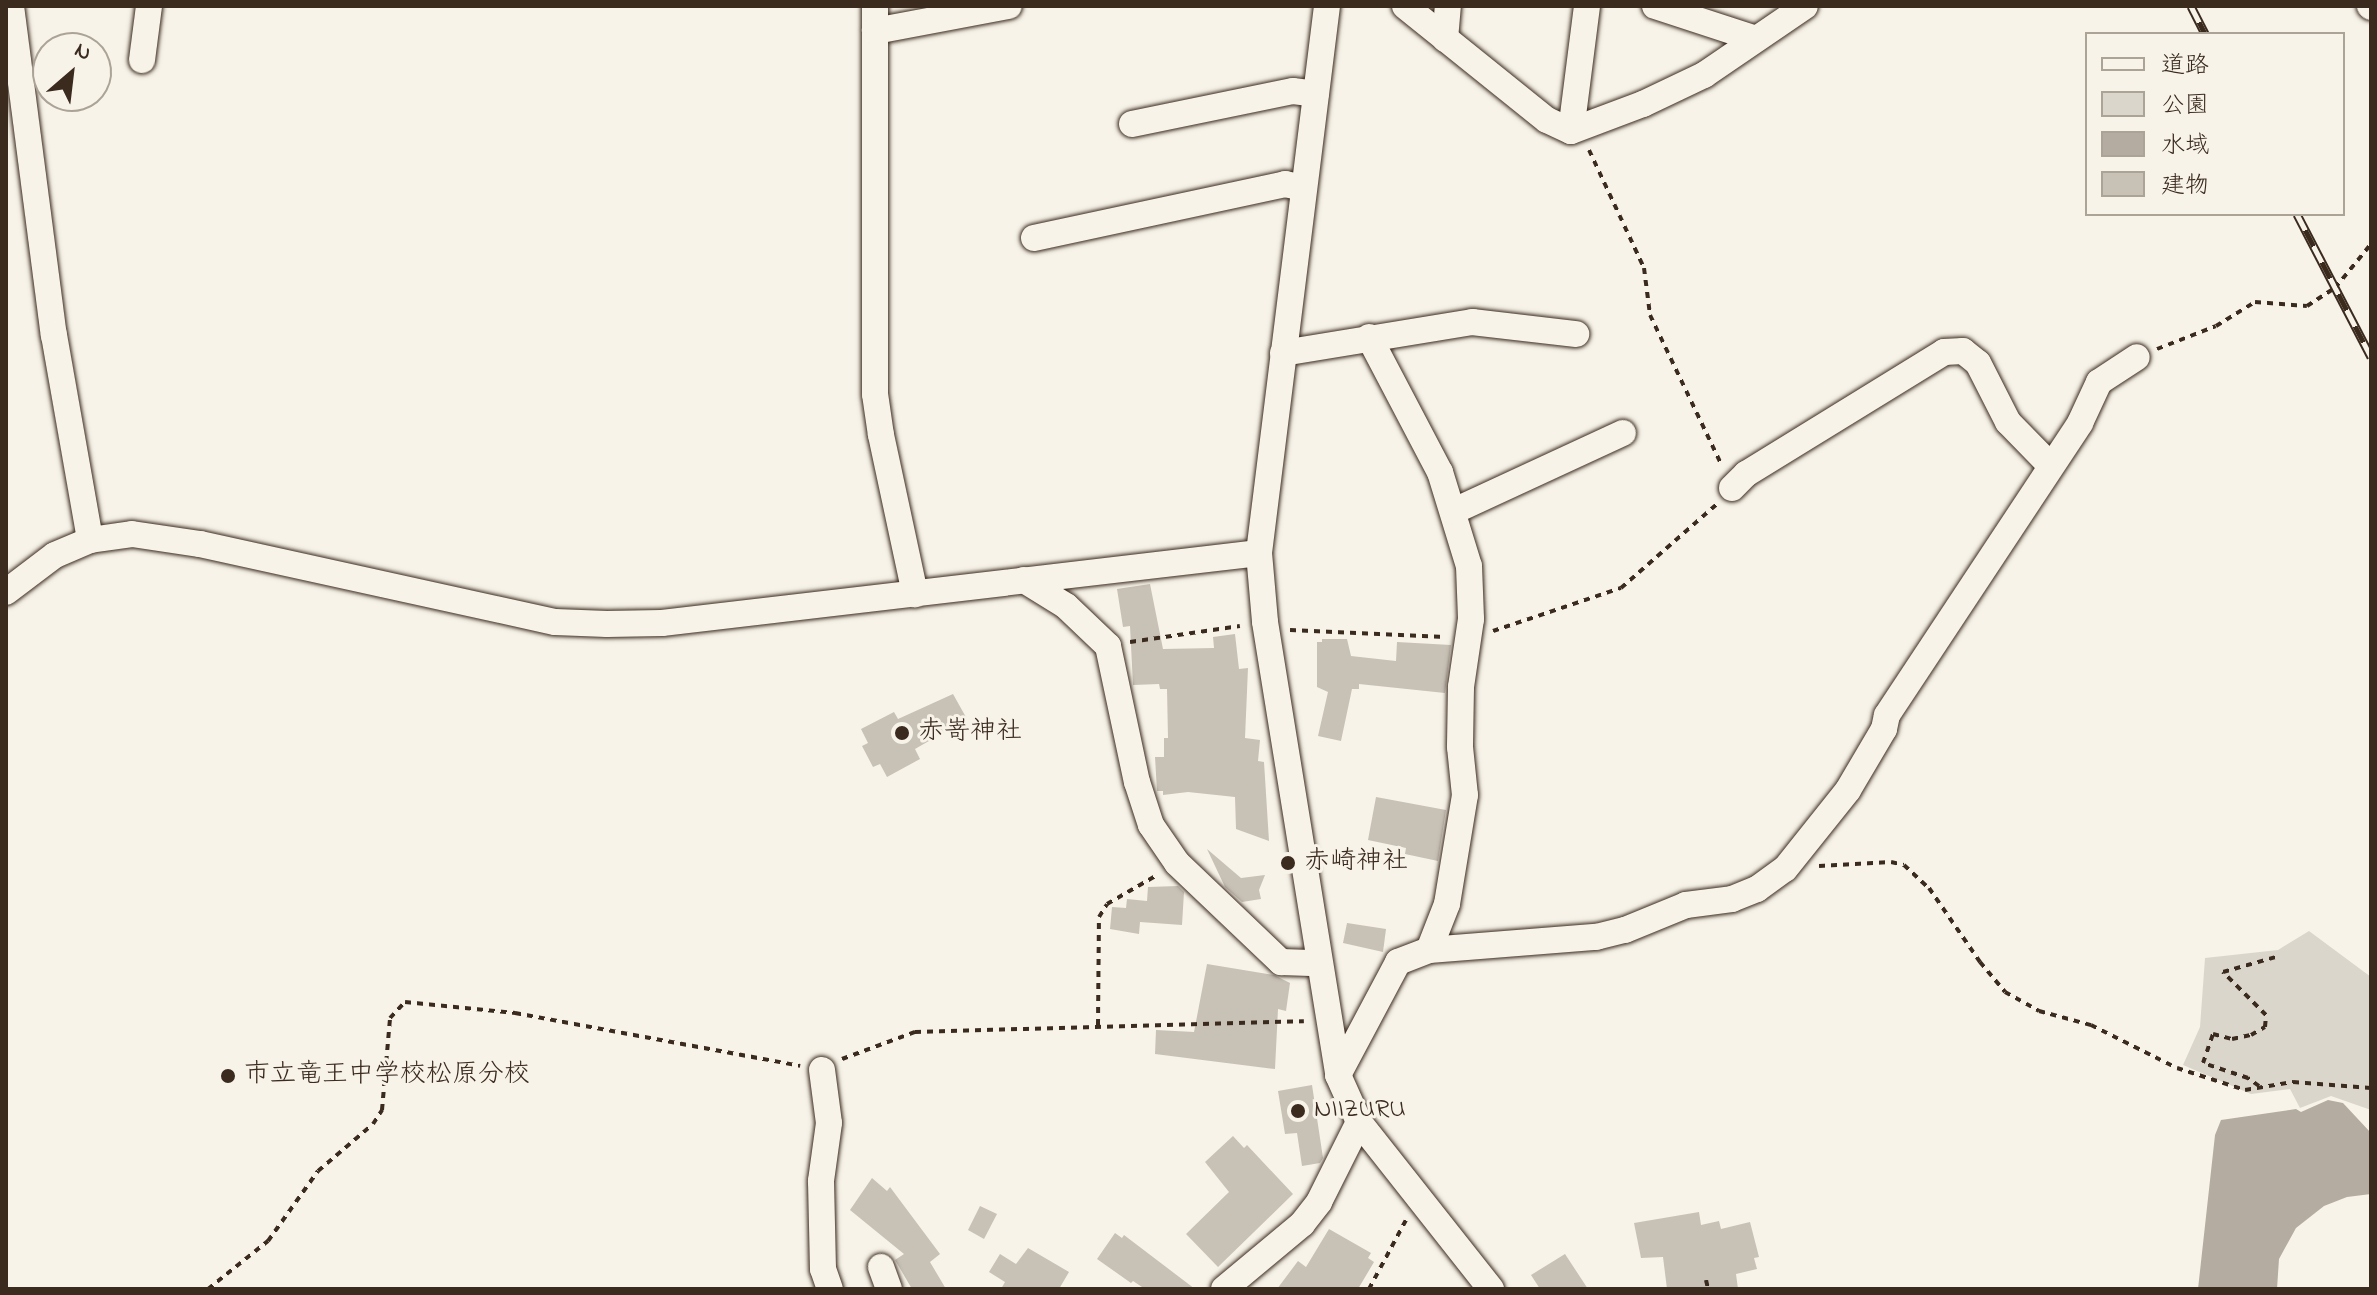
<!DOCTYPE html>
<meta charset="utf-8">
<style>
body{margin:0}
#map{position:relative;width:2377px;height:1295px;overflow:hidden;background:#f7f3e8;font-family:"Indie Flower","Klee One",sans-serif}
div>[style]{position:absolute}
.green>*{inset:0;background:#dbd6cb}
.water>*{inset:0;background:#b4aca0}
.building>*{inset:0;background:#c8c1b6}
.path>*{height:4px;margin-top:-2px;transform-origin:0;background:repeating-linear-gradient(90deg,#3b2a1e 0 6px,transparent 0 12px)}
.roads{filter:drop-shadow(0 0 2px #3b2a1e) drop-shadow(0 0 2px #3b2a1e)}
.minor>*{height:26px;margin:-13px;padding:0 13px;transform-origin:13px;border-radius:13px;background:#f7f3e8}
.rail>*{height:9px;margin-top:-4.5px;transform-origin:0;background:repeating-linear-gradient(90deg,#f7f3e8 0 18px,#3b2a1e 0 36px);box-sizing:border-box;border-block:2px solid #3b2a1e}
.dots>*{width:22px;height:22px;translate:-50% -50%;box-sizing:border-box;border:4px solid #f7f3e8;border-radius:50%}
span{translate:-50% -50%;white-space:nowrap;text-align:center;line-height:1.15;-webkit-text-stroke:6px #f7f3e8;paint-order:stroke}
.poi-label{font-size:26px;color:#3b2a1e}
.left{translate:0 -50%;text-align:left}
.frame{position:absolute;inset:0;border:8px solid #3b2a1e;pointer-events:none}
.legend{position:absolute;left:2085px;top:32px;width:260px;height:184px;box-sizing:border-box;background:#f7f3e8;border:2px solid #aca397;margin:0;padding:10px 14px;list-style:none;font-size:24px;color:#3b2a1e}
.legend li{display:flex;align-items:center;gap:16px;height:40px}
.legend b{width:40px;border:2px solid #aca397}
.north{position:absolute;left:32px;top:32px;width:80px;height:80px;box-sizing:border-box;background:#f7f3e8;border:2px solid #aca397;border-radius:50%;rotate:28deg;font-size:22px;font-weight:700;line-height:32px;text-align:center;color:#3b2a1e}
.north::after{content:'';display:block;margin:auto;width:28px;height:36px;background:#3b2a1e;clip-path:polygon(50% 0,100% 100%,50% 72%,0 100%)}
</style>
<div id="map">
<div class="green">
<i style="clip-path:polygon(2309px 931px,2371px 977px,2371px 1110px,2331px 1096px,2300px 1108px,2290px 1089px,2251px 1094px,2183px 1065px,2200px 1027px,2205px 958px,2278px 950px)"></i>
</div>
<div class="water">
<i style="clip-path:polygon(2328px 1100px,2343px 1103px,2371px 1133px,2371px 1194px,2347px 1197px,2324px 1206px,2296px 1228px,2279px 1259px,2277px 1289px,2198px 1289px,2215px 1135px,2221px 1120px,2296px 1109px,2301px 1112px)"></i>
</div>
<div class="building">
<i style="clip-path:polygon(1150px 584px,1163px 649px,1214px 648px,1213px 637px,1235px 634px,1239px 669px,1248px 668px,1245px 738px,1260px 740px,1258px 761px,1264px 762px,1269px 841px,1236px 829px,1235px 797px,1188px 792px,1163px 795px,1163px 791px,1157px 791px,1155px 757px,1164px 757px,1164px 738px,1168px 738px,1167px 689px,1160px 689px,1159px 684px,1133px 685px,1130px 626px,1123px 627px,1117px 589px)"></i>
<i style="clip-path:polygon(1322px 639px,1347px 639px,1351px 656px,1396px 661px,1397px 642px,1451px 645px,1445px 693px,1359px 684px,1359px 689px,1352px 689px,1341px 741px,1318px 736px,1328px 692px,1317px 687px,1317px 642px,1322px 642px)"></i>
<i style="clip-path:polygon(953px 694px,967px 719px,915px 749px,920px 759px,887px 777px,880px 764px,873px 767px,862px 746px,868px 743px,861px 729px,894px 712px,898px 719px)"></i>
<i style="clip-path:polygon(1376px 797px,1446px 810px,1438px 861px,1405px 854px,1406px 848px,1368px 840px)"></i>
<i style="clip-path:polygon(1207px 849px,1241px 878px,1265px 875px,1259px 890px,1261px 899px,1242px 902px,1225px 887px)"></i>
<i style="clip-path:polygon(1178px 886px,1184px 892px,1182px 925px,1140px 922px,1139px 934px,1110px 929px,1112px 907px,1126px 908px,1127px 899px,1147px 901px,1148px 887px)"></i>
<i style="clip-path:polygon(1347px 923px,1386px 929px,1383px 952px,1343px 943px)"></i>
<i style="clip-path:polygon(1207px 964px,1274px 975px,1290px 983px,1286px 1011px,1278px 1009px,1275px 1069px,1155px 1054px,1156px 1030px,1194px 1032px)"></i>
<i style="clip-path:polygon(1312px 1085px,1323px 1158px,1320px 1163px,1302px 1166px,1297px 1133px,1285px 1134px,1278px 1091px)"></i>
<i style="clip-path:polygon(1233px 1136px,1244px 1148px,1247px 1145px,1293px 1194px,1218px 1267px,1186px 1234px,1229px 1192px,1205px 1162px)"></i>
<i style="clip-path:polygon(872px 1178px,887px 1191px,890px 1187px,940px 1254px,930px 1262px,946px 1289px,912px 1289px,895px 1260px,904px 1254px,850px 1210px)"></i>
<i style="clip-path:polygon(980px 1206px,997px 1214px,984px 1239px,968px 1230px)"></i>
<i style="clip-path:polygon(1699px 1212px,1701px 1225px,1719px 1221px,1721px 1229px,1750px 1222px,1759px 1257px,1754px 1258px,1757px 1269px,1736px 1274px,1738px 1289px,1667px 1289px,1663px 1257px,1641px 1258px,1634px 1223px)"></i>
<i style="clip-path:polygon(1329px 1229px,1371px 1253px,1368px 1258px,1374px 1262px,1358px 1289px,1277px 1289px,1298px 1261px,1306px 1267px)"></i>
<i style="clip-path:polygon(1115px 1233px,1122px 1238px,1124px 1235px,1195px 1289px,1145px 1289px,1133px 1281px,1131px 1283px,1097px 1259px)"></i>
<i style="clip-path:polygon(1028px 1248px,1069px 1272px,1059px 1289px,1001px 1289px,1005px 1282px,989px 1272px,1000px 1254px,1016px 1264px)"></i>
<i style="clip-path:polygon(1565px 1254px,1588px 1289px,1540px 1289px,1531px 1275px)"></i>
</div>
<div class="path">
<i style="left:1589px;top:150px;width:130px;rotate:65deg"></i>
<i style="left:1644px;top:268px;width:47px;rotate:82.7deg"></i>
<i style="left:1650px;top:315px;width:165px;rotate:64.5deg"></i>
<i style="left:2157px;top:349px;width:63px;rotate:-21.3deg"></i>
<i style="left:2216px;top:326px;width:46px;rotate:-31.6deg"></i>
<i style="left:2255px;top:302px;width:52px;rotate:4.4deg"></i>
<i style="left:2307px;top:306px;width:33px;rotate:-33deg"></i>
<i style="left:2335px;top:288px;width:57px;rotate:-50.7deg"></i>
<i style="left:1290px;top:630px;width:155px;rotate:2.6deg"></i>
<i style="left:1493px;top:631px;width:135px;rotate:-18.6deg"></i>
<i style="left:1621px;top:588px;width:128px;rotate:-41.2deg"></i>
<i style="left:1130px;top:642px;width:111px;rotate:-8.3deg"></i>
<i style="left:1819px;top:866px;width:72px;rotate:-3.2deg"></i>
<i style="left:1891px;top:862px;width:13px;rotate:13deg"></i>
<i style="left:1904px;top:865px;width:34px;rotate:43deg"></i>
<i style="left:1929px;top:888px;width:90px;rotate:55.4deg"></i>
<i style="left:1980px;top:962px;width:39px;rotate:50deg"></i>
<i style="left:2005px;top:992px;width:39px;rotate:29deg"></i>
<i style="left:2039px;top:1011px;width:54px;rotate:15.1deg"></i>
<i style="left:2091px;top:1025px;width:96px;rotate:26.6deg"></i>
<i style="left:2177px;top:1068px;width:71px;rotate:17.9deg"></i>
<i style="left:2245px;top:1090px;width:49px;rotate:-9.5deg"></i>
<i style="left:2293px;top:1082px;width:78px;rotate:4.4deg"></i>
<i style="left:1098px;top:1025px;width:108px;rotate:-89.5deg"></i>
<i style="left:1099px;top:917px;width:15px;rotate:-58deg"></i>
<i style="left:1107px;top:904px;width:58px;rotate:-30.1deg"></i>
<i style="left:842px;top:1059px;width:78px;rotate:-20.3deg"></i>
<i style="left:915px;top:1032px;width:389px;rotate:-1.6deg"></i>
<i style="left:2259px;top:1086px;width:14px;rotate:-144deg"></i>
<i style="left:2248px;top:1078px;width:47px;rotate:-161.6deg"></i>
<i style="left:2203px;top:1063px;width:31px;rotate:-71deg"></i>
<i style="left:2213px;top:1034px;width:20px;rotate:15deg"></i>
<i style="left:2232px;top:1039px;width:19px;rotate:-12deg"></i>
<i style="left:2251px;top:1035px;width:16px;rotate:-30deg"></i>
<i style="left:2265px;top:1027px;width:12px;rotate:-85deg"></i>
<i style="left:2266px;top:1015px;width:61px;rotate:-135deg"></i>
<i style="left:2223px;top:972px;width:58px;rotate:-15.9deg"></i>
<i style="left:1706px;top:1280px;width:9px;rotate:77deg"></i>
<i style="left:208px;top:1289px;width:77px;rotate:-38.7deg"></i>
<i style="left:268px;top:1241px;width:86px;rotate:-54.5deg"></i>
<i style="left:318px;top:1171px;width:72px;rotate:-40.5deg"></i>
<i style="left:373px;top:1124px;width:17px;rotate:-57deg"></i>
<i style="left:382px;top:1110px;width:92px;rotate:-85deg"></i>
<i style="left:390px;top:1018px;width:22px;rotate:-47deg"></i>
<i style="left:405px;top:1002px;width:111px;rotate:5.7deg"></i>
<i style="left:515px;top:1013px;width:290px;rotate:10.5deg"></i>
<i style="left:1369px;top:1289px;width:78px;rotate:-61.8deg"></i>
</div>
<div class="roads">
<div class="minor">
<i style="left:11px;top:6px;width:332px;rotate:82.6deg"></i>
<i style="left:54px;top:335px;width:208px;rotate:80deg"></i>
<i style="left:875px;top:6px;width:388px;rotate:90deg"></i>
<i style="left:875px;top:394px;width:41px;rotate:81.7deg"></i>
<i style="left:881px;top:435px;width:163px;rotate:77.9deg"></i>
<i style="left:1327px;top:6px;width:551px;rotate:97.09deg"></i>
<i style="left:1259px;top:553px;width:69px;rotate:85deg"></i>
<i style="left:1265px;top:622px;width:459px;rotate:80.8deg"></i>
<i style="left:1338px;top:1075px;width:51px;rotate:65.9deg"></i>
<i style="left:1359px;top:1122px;width:213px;rotate:51.7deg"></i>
<i style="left:1405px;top:6px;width:182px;rotate:38.8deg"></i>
<i style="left:1547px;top:120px;width:26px;rotate:25deg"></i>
<i style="left:1571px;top:131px;width:77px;rotate:-20.6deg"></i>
<i style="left:1643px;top:104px;width:68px;rotate:-25.4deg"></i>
<i style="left:1704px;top:75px;width:122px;rotate:-34.3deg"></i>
<i style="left:1655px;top:6px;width:106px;rotate:18.1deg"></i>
<i style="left:2370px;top:6px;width:1px;rotate:45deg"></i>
<i style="left:875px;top:31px;width:136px;rotate:-10.6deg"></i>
<i style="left:1445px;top:39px;width:33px;rotate:-85deg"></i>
<i style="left:142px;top:60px;width:54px;rotate:-82.6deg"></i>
<i style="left:1132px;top:124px;width:164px;rotate:-11.6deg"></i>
<i style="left:1293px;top:91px;width:23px;rotate:7deg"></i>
<i style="left:1571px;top:131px;width:126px;rotate:-82.7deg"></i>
<i style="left:1034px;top:238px;width:257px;rotate:-12.1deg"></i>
<i style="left:1285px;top:184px;width:19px;rotate:12deg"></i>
<i style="left:1369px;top:337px;width:153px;rotate:62.3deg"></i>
<i style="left:1440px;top:472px;width:98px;rotate:72.9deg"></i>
<i style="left:1469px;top:566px;width:53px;rotate:87.8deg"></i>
<i style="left:1471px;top:619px;width:69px;rotate:98.4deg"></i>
<i style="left:1461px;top:687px;width:60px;rotate:91deg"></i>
<i style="left:1460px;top:747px;width:48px;rotate:84.1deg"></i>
<i style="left:1465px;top:795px;width:110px;rotate:99.4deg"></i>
<i style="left:1447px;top:904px;width:49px;rotate:111.4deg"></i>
<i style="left:1283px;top:353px;width:192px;rotate:-9.3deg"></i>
<i style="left:1472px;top:322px;width:105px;rotate:6.6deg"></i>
<i style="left:1732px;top:488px;width:20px;rotate:-45deg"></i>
<i style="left:1746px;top:474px;width:233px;rotate:-31.6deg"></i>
<i style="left:1944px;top:352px;width:19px;rotate:-3deg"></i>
<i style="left:1963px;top:351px;width:19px;rotate:39deg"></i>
<i style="left:1978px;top:363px;width:66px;rotate:63deg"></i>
<i style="left:2008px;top:422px;width:60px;rotate:45.7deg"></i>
<i style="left:1454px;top:511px;width:186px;rotate:-24.8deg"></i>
<i style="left:1024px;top:580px;width:49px;rotate:31.8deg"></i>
<i style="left:1066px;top:606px;width:58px;rotate:43.6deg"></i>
<i style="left:1108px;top:646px;width:139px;rotate:78deg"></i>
<i style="left:1137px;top:782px;width:45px;rotate:72deg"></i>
<i style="left:1151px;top:825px;width:46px;rotate:55.6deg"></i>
<i style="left:1177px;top:863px;width:144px;rotate:43.6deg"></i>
<i style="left:1281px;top:962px;width:37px;rotate:2deg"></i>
<i style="left:6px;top:592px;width:61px;rotate:-37.1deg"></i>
<i style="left:55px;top:555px;width:38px;rotate:-23deg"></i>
<i style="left:90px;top:540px;width:42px;rotate:-8.1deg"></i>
<i style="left:132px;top:534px;width:69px;rotate:8.4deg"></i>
<i style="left:200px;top:544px;width:363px;rotate:12.4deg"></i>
<i style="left:555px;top:622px;width:52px;rotate:2.2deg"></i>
<i style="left:607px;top:624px;width:55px;rotate:-1deg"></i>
<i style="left:662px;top:623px;width:601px;rotate:-6.69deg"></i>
<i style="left:822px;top:1070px;width:53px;rotate:82.5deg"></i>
<i style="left:829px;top:1123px;width:59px;rotate:97.9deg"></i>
<i style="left:821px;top:1181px;width:88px;rotate:88.7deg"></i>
<i style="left:823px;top:1269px;width:21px;rotate:71deg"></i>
<i style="left:1338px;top:1075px;width:128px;rotate:-62deg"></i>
<i style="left:1398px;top:962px;width:33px;rotate:-21deg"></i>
<i style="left:1429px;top:950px;width:168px;rotate:-4.5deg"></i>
<i style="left:1596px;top:937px;width:30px;rotate:-14deg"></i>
<i style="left:1625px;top:930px;width:66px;rotate:-22.3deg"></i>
<i style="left:1686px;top:905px;width:46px;rotate:-7.4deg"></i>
<i style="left:1732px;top:899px;width:27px;rotate:-22deg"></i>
<i style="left:1757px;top:889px;width:34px;rotate:-36deg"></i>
<i style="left:1785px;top:869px;width:101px;rotate:-51.4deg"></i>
<i style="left:1848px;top:790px;width:71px;rotate:-59.5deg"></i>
<i style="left:1884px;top:729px;width:14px;rotate:-78deg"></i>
<i style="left:1887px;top:715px;width:350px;rotate:-56.5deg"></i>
<i style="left:2080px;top:423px;width:45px;rotate:-65.1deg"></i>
<i style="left:2099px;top:382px;width:45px;rotate:-33.3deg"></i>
<i style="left:881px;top:1267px;width:23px;rotate:70deg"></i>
<i style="left:1224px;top:1289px;width:102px;rotate:-39.8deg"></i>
<i style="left:1302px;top:1224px;width:28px;rotate:-52deg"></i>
<i style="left:1319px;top:1202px;width:89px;rotate:-63.4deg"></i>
</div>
</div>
<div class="rail">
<i style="left:2191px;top:6px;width:31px;rotate:63deg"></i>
<i style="left:2297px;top:214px;width:161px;rotate:62.6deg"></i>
</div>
<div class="dots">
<i style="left:902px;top:733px;background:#3b2a1e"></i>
<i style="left:1288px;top:863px;background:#3b2a1e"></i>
<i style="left:228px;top:1076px;background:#3b2a1e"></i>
<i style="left:1298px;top:1111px;background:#3b2a1e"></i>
</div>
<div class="poi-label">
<span class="left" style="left:918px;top:733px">赤嵜神社</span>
<span class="left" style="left:1304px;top:863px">赤崎神社</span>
<span class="left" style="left:244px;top:1076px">市立竜王中学校松原分校</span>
<span class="left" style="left:1314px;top:1111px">NIIZURU</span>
</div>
<div class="frame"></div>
<ul class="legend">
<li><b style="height:10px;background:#f7f3e8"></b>道路</li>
<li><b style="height:22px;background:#dbd6cb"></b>公園</li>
<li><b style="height:22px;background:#b4aca0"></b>水域</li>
<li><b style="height:22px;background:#c8c1b6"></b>建物</li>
</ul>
<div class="north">N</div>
</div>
